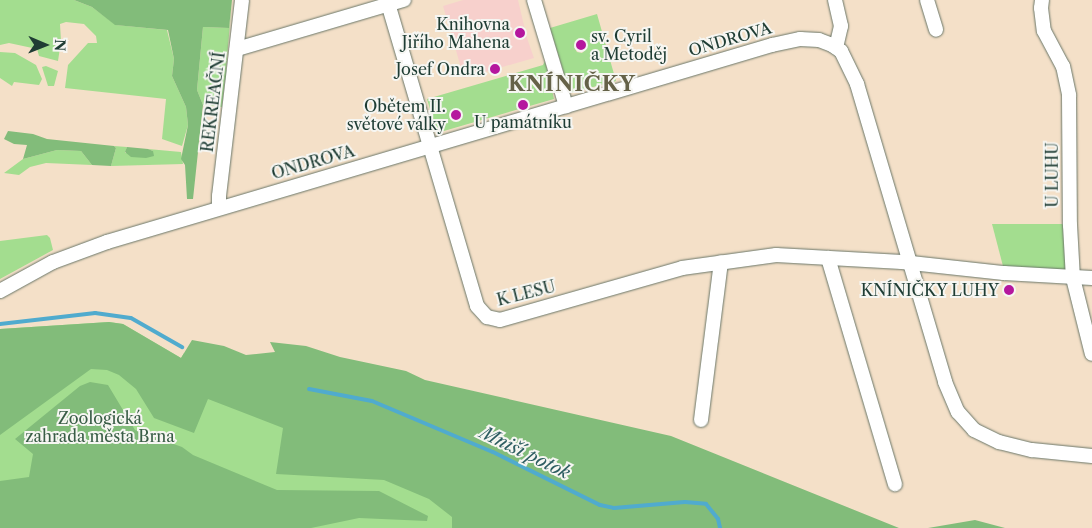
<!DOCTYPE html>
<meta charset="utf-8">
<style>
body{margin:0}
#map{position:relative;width:1092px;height:528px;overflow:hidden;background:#f4e0c8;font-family:"Libre Caslon Text",serif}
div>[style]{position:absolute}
.built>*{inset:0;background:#f7d0cc}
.green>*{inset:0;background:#a3dd8f}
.forest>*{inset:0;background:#82bc7a}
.stream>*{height:4px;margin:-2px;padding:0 2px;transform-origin:2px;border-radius:2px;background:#50abce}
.roads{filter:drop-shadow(0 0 1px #6a7668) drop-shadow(0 0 1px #6a7668)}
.minor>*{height:14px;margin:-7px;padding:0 7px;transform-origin:7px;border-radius:7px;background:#fff}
.dots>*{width:14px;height:14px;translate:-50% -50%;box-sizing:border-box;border:2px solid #f6f6f2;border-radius:50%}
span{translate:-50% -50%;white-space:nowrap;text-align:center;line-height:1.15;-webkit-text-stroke:4px #f6f6f2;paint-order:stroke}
.poi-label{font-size:16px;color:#1f3d34}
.right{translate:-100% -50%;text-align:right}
.left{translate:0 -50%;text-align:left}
.street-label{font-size:16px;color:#1f3d34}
.park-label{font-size:16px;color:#395d46}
.water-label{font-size:18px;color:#2e5e62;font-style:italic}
.district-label{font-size:21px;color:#656248;font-weight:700;letter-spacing:1px}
.north{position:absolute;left:20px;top:20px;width:50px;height:50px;-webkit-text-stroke:4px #f6f6f2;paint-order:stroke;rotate:91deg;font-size:14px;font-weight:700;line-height:20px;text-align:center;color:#1f3d34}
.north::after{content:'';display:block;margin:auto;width:18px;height:22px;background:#1f3d34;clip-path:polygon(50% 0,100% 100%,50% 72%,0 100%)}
</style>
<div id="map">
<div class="built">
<i style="clip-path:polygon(463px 0,518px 0,527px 38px,534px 58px,464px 78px,443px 6px)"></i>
</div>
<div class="green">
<i style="clip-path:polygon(0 0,74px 0,92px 7px,116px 25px,167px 30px,174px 59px,172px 76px,186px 107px,188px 125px,182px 146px,162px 139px,166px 99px,65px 88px,68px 65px,88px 43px,97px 43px,96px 36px,84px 24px,66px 22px,60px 24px,61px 41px,58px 61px,39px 56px,37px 49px,9px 43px,0 45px)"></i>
<i style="clip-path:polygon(232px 0,226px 70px,231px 71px,230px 80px,225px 80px,222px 107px,203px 105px,197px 90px,203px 27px,229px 28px)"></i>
<i style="clip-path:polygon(evenodd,597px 14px,616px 81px,570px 93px,550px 28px,597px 14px,579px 38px,586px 44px,586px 49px,582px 53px,577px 52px,574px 47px,579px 38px)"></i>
<i style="clip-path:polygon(0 52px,15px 53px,36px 65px,42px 79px,39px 85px,14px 82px,12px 86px,0 78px)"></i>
<i style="clip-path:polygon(545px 61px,554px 99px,437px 133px,427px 99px,543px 65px)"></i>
<i style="clip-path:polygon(46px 66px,58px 71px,54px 86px,48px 86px,42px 67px)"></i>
<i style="clip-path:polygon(114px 146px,127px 147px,125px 153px,153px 151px,148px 149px,181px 152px,183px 164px,111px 166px,116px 148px)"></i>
<i style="clip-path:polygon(57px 150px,81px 151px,92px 165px,46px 163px,30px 167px,19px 175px,4px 173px,23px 159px)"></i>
<i style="clip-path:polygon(992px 224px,1063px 224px,1066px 272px,1004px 270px)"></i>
<i style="clip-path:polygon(47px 235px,50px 238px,53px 250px,0 279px,0 241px)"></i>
<i style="clip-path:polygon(109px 322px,123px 324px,181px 358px,184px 353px,299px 381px,469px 528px,0 528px,0 329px)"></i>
</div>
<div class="forest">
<i style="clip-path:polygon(74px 0,232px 0,229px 28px,203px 27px,197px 90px,203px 105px,193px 199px,187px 199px,185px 165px,181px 159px,188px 125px,186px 107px,172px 76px,174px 59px,168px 30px,115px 25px,92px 7px)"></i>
<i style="clip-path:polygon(8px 131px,33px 134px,47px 139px,114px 146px,116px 148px,111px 166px,92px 165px,81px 151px,57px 150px,23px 159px,27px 145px,14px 144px,4px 139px)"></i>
<i style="clip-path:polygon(127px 147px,148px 149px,153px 151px,154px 156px,146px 158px,131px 157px,125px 152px)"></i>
<i style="clip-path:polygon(109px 322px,123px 324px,181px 358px,192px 340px,224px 346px,246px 355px,275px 352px,270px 342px,306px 346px,340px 357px,406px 371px,425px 380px,671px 436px,899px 528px,452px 528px,452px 517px,429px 499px,384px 480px,276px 474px,283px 428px,208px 399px,194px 433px,154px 418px,136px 389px,119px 375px,107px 370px,91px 369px,0 435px,0 329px)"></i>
<i style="clip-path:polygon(90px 382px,108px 385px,135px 430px,182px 447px,193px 455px,277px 490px,379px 491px,428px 516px,427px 521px,359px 518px,311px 528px,0 528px,0 481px,29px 477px,33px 454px,15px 439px,80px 386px)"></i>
<i style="clip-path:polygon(975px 520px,1005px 528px,928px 528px)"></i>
</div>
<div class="stream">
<i style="left:0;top:324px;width:96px;rotate:-6.6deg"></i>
<i style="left:95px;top:313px;width:36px;rotate:8deg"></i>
<i style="left:131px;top:318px;width:59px;rotate:29.6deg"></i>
<i style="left:309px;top:389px;width:64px;rotate:10.8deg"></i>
<i style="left:372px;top:401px;width:131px;rotate:22.9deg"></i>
<i style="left:493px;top:452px;width:119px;rotate:26.4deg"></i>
<i style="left:600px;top:505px;width:14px;rotate:12deg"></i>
<i style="left:614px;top:508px;width:71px;rotate:-4.8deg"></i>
<i style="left:685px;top:502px;width:21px;rotate:5deg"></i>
<i style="left:706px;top:504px;width:19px;rotate:51deg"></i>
<i style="left:718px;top:519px;width:9px;rotate:77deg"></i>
</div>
<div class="roads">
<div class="minor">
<i style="left:387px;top:0;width:319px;rotate:73.6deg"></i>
<i style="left:477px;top:306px;width:15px;rotate:48deg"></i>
<i style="left:487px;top:317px;width:13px;rotate:13deg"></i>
<i style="left:500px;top:320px;width:189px;rotate:-15.9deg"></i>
<i style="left:682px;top:268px;width:95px;rotate:-7.9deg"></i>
<i style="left:776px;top:255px;width:126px;rotate:3.2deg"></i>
<i style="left:902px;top:262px;width:103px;rotate:6.2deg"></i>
<i style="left:1004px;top:273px;width:88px;rotate:3.3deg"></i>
<i style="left:534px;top:0;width:111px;rotate:73.2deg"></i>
<i style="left:835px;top:0;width:27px;rotate:77deg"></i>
<i style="left:841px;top:26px;width:22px;rotate:103deg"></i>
<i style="left:927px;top:0;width:31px;rotate:73deg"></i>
<i style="left:1042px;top:0;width:8px;rotate:97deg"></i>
<i style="left:1041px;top:8px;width:23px;rotate:83deg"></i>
<i style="left:1044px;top:31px;width:40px;rotate:62deg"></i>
<i style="left:1063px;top:66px;width:30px;rotate:78deg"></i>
<i style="left:1069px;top:95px;width:130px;rotate:89.6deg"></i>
<i style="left:1070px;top:225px;width:53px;rotate:86.8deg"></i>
<i style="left:1073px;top:278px;width:78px;rotate:76deg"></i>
<i style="left:237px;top:49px;width:174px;rotate:-16.4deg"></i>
<i style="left:219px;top:208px;width:12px;rotate:-90deg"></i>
<i style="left:219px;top:196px;width:197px;rotate:-83.3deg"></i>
<i style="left:828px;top:258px;width:236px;rotate:73.5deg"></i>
<i style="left:0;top:291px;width:60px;rotate:-28.7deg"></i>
<i style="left:53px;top:262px;width:58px;rotate:-20.3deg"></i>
<i style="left:107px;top:242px;width:694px;rotate:-16.5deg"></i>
<i style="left:772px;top:45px;width:29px;rotate:-12deg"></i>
<i style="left:800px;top:39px;width:19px;rotate:3deg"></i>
<i style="left:819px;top:40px;width:14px;rotate:21deg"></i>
<i style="left:832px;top:45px;width:11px;rotate:34deg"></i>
<i style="left:841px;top:51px;width:37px;rotate:64deg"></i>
<i style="left:857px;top:84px;width:311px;rotate:73.5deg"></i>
<i style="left:945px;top:382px;width:33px;rotate:67deg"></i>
<i style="left:958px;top:412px;width:24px;rotate:48deg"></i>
<i style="left:974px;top:430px;width:28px;rotate:26deg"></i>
<i style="left:999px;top:442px;width:34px;rotate:14deg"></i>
<i style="left:1032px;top:450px;width:60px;rotate:5.7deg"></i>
<i style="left:701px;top:420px;width:159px;rotate:-82.8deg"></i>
</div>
</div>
<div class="dots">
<i style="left:520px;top:33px;background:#b5179e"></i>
<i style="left:581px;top:45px;background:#b5179e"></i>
<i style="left:495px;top:69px;background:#b5179e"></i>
<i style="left:523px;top:105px;background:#b5179e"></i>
<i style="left:456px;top:115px;background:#b5179e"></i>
<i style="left:1009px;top:290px;background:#b5179e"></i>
</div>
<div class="poi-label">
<span class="right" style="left:510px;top:33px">Knihovna<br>Jiřího Mahena</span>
<span class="left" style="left:591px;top:45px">sv. Cyril<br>a Metoděj</span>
<span class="right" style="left:485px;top:69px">Josef Ondra</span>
<span class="right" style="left:446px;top:115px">Obětem II.<br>světové války</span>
<span style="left:523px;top:122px">U památníku</span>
<span class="right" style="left:999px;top:290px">KNÍNIČKY LUHY</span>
</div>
<div class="street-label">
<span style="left:730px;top:39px;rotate:-16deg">ONDROVA</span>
<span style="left:213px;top:102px;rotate:-83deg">REKREAČNÍ</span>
<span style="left:313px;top:162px;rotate:-16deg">ONDROVA</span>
<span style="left:1052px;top:175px;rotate:-90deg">U LUHU</span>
<span style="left:526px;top:293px;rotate:-14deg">K LESU</span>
</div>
<div class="park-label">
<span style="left:100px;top:427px">Zoologická<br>zahrada města Brna</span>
</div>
<div class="water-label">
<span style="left:525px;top:453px;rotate:26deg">Mniší potok</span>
</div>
<div class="district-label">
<span style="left:572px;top:84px">KNÍNIČKY</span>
</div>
<div class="north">N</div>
</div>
